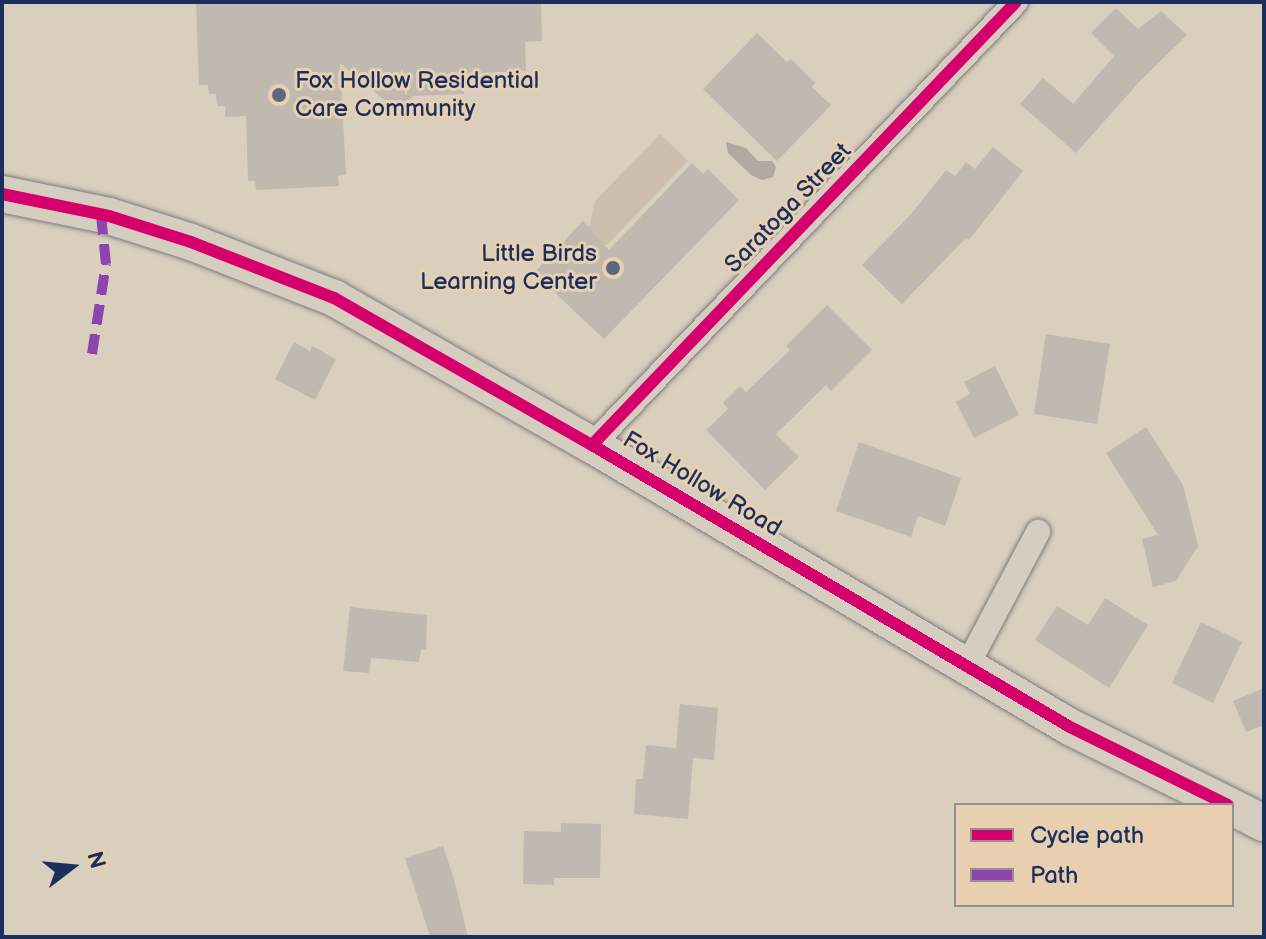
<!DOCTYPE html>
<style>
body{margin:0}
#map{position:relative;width:1266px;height:939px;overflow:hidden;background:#dacebd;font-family:"Balsamiq Sans",sans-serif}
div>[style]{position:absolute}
.green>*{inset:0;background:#cdbead}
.water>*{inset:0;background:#b2a8a0}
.building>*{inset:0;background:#c1b9af}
.roads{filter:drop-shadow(0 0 2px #7d7c7d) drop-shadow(0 0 2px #7d7c7d)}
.minor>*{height:24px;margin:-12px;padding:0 12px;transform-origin:12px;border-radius:12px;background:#d6cdc1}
.secondary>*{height:36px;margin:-18px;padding:0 18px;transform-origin:18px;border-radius:18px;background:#d6cdc1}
.quiet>*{height:10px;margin-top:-5px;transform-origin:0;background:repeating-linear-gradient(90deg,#8e44ad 0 20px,transparent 0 30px)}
.cycleway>*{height:12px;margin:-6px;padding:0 6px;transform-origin:6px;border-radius:6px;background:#d6006c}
.dots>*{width:22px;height:22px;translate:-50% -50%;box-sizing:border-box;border:4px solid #e7cfb0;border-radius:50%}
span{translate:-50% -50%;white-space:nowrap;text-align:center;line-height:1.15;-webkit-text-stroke:6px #e7cfb0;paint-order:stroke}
.poi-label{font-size:24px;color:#1b2f5e}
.left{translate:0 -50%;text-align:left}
.right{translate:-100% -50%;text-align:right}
.street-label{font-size:24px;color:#1b2f5e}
.frame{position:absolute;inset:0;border:4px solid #1b2f5e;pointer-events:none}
.legend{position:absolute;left:954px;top:803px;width:280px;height:104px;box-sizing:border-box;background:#e7cfb0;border:2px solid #958f8f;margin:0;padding:10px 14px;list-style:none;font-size:24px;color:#1b2f5e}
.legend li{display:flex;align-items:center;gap:16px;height:40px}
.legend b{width:40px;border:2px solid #958f8f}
.north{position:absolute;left:32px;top:827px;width:80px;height:80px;-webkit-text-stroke:6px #e7cfb0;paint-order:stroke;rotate:74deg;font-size:22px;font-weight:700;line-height:32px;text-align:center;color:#1b2f5e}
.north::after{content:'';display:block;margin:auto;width:28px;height:36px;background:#1b2f5e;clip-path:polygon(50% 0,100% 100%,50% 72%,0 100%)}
</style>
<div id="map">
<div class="green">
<i style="clip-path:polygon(660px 134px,688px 161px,607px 245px,593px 244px,582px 232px,590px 225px,595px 201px)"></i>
</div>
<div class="water">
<i style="clip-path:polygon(726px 142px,746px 148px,758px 161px,772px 161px,776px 167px,773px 177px,762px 180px,751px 175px,728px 153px)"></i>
</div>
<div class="building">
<i style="clip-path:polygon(196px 2px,541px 2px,542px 41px,525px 42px,526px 71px,463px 74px,464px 94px,413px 96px,405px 105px,390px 105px,340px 63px,346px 175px,338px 176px,339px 186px,256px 190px,255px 181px,248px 181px,246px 116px,225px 117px,225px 106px,217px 106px,216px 94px,209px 94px,208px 85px,199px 85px)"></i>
<i style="clip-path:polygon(1116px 8px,1138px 29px,1161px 11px,1187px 35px,1140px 81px,1076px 153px,1020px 104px,1043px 78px,1073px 104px,1114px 56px,1091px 33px)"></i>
<i style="clip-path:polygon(757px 33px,787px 62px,791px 59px,815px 83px,812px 87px,831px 105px,777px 161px,703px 89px)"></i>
<i style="clip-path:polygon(993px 147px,1023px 171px,969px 240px,966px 238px,902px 304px,862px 265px,912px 213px,946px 170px,955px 176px,966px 162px,975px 169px)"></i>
<i style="clip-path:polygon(692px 163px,703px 174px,708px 169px,739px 200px,604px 339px,534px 273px,583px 221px,609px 250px)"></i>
<i style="clip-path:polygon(827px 305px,872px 350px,831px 391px,826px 385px,776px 434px,799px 457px,765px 490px,706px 430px,728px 409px,723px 403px,740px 386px,746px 392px,790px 350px,786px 346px)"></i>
<i style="clip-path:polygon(1046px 334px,1110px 344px,1097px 424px,1034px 414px)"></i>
<i style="clip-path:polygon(294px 342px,310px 351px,312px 346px,336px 359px,315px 400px,275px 379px)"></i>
<i style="clip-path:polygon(995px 366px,1019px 415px,974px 438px,956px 402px,970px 394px,964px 382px)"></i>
<i style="clip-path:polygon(1146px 427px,1183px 485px,1198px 546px,1176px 581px,1153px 587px,1142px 539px,1158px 535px,1106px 453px)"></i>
<i style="clip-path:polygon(859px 442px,961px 478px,945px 526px,918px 516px,911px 537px,836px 511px)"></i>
<i style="clip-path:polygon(1105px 598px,1148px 625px,1109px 688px,1035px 640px,1057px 606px,1088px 625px)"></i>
<i style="clip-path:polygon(350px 607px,427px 615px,426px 650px,421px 649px,419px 662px,371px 658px,369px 673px,343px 671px)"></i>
<i style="clip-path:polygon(1201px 622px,1242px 642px,1213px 703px,1172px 683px)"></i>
<i style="clip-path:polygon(1264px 688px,1264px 725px,1246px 732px,1233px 701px)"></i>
<i style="clip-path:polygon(680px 704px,718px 708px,714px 760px,693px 758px,688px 819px,634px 814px,636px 779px,643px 779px,646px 745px,676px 748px)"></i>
<i style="clip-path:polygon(561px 823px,601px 824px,600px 878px,554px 878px,554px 885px,523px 884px,524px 831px,561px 832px)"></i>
<i style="clip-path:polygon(443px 846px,454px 879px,468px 937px,430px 937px,405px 858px)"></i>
</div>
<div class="roads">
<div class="minor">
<i style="left:592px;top:445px;width:613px;rotate:-46.26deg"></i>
<i style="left:967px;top:666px;width:152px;rotate:-62.1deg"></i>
</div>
<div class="secondary">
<i style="left:2px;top:194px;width:109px;rotate:11.6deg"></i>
<i style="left:109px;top:216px;width:86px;rotate:17.6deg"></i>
<i style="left:191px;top:242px;width:154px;rotate:21.4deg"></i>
<i style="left:334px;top:298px;width:297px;rotate:29.7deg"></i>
<i style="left:592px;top:445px;width:555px;rotate:30.54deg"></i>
<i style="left:1070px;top:727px;width:176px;rotate:26.3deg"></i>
<i style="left:1232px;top:807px;width:36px;rotate:27deg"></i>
</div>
</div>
<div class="quiet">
<i style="left:92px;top:354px;width:91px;rotate:-81.2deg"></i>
<i style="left:106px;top:264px;width:49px;rotate:-95.8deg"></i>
</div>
<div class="cycleway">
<i style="left:2px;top:194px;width:109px;rotate:11.6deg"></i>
<i style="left:109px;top:216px;width:86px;rotate:17.6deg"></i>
<i style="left:191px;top:242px;width:154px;rotate:21.4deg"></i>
<i style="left:334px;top:298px;width:297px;rotate:29.7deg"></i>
<i style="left:592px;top:445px;width:555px;rotate:30.54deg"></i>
<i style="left:1070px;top:727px;width:176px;rotate:26.3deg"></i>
<i style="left:592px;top:445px;width:613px;rotate:-46.26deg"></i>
</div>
<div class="dots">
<i style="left:279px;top:95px;background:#5e677f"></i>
<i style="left:613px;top:268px;background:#5e677f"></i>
</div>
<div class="poi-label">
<span class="left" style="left:295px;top:95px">Fox Hollow Residential<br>Care Community</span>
<span class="right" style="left:597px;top:268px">Little Birds<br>Learning Center</span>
</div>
<div class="street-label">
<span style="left:788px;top:208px;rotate:-46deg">Saratoga Street</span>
<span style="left:702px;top:484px;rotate:31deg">Fox Hollow Road</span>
</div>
<div class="frame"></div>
<ul class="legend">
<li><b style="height:10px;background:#d6006c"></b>Cycle path</li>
<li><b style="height:10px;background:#8e44ad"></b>Path</li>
</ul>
<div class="north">N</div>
</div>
